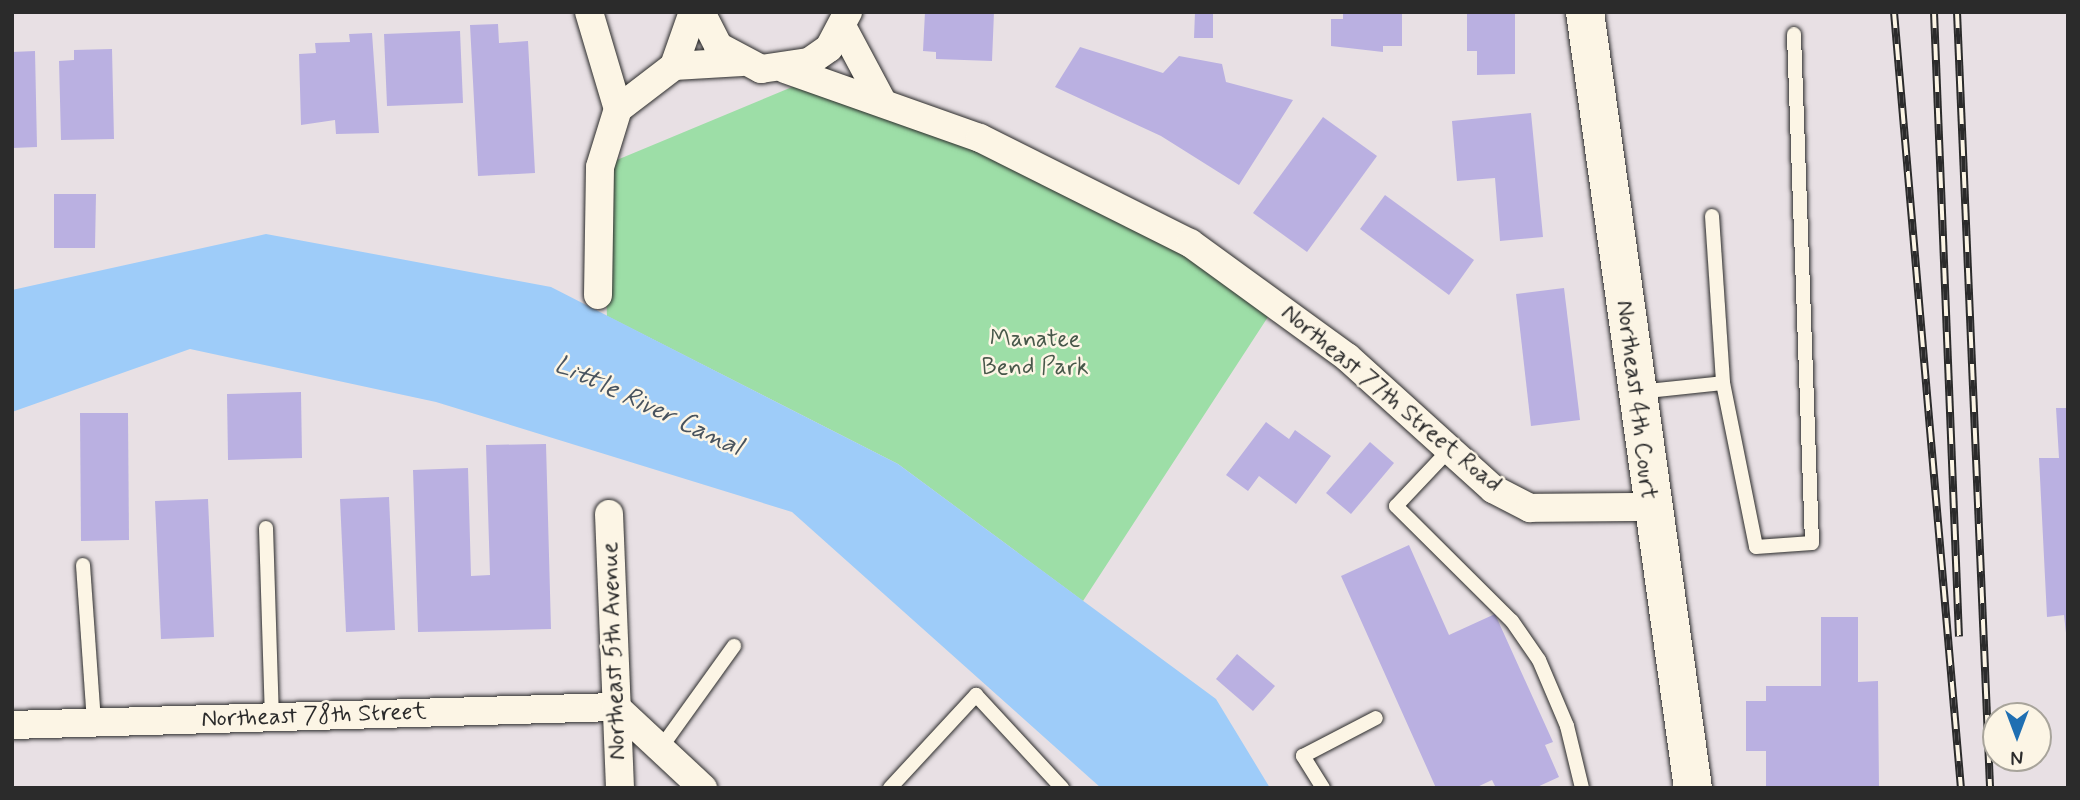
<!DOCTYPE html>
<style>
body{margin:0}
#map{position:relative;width:2080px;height:800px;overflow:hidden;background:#e8e0e4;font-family:Mynerve,sans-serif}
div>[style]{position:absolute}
.green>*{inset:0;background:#9ddea7}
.water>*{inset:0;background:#9eccf9}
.building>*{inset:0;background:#bab0e1}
.roads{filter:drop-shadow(0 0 2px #2b2b2b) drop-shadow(0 0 2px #2b2b2b)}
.lane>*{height:14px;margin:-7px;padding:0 7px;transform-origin:7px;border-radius:7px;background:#fcf5e5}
.street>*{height:28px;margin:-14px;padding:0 14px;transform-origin:14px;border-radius:14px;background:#fcf5e5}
.secondary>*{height:38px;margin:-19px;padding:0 19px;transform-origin:19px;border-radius:19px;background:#fcf5e5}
.rail>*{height:8px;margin-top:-4px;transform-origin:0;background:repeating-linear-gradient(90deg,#fcf5e5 0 16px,#2b2b2b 0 32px);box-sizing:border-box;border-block:2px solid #2b2b2b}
span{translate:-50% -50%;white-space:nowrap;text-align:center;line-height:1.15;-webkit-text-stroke:5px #fcf5e5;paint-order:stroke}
.park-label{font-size:24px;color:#48584a}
.street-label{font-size:24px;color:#2b2b2b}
.water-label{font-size:26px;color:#48535e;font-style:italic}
.frame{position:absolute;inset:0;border:14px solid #2b2b2b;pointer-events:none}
.north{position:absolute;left:1982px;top:702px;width:70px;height:70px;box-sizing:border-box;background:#fcf5e5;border:2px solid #a8a49b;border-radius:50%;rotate:180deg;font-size:19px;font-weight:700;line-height:28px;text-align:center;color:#2b2b2b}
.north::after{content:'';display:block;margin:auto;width:24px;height:32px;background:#1f6fb2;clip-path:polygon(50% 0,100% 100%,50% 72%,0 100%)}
</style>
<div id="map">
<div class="green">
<i style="clip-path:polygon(821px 75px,980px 138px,1277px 303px,1083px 601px,898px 464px,607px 316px,600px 167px)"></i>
</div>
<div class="water">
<i style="clip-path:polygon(266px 234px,551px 287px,898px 464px,1216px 699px,1270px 788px,1101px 788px,792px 512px,436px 402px,190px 349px,12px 412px,12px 290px)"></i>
</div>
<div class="building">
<i style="clip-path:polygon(925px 12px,994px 12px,992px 61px,936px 59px,936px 52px,923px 51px)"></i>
<i style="clip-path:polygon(1195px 12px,1213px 12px,1213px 38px,1194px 38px)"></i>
<i style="clip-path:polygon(1343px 12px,1402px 12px,1402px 46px,1383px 46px,1383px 52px,1331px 46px,1331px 19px,1343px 19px)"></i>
<i style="clip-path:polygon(1467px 12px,1515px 12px,1515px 74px,1477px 75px,1477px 51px,1467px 51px)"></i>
<i style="clip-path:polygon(498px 24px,499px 43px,528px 41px,535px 173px,478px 176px,470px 25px)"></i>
<i style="clip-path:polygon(460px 31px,463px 103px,387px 106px,384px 34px)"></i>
<i style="clip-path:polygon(372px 33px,379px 133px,336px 134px,335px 120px,301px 125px,299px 54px,316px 53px,315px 43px,350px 42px,349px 34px)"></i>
<i style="clip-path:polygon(1080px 47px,1163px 73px,1179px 56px,1222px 64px,1226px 82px,1293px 100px,1239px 185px,1161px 136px,1055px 87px)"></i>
<i style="clip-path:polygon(112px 49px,114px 139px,61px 140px,59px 61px,74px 60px,74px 50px)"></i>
<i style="clip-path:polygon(35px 51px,37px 147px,12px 148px,12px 52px)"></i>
<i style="clip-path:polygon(1531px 113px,1543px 237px,1500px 241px,1495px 178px,1457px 181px,1452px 121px)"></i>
<i style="clip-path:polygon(1323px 117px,1377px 156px,1307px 252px,1253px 213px)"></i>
<i style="clip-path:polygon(54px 194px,96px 194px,95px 248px,54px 248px)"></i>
<i style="clip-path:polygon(1385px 195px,1474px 260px,1449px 295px,1360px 229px)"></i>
<i style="clip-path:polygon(1564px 288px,1580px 420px,1531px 426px,1516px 294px)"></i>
<i style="clip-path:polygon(301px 392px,302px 458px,228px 460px,227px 394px)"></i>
<i style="clip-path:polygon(2056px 408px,2068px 408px,2068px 651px,2064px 615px,2047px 617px,2039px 458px,2059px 458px)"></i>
<i style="clip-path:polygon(80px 413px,128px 413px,129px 540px,81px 541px)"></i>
<i style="clip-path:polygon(1266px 422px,1289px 439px,1295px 430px,1331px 456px,1296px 504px,1259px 476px,1248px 491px,1226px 475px)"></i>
<i style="clip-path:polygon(1370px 442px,1394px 463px,1351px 514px,1326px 493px)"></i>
<i style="clip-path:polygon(546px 444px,551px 629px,418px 632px,413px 470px,468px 468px,471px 576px,490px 575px,486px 445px)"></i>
<i style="clip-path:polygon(389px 497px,395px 630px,346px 632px,340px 499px)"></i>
<i style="clip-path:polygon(208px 499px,214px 637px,161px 639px,155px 501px)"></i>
<i style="clip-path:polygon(1409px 545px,1449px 635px,1495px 614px,1553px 742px,1545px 745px,1559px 777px,1535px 788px,1496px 788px,1492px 780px,1475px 788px,1436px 788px,1341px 576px)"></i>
<i style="clip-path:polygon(1821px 617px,1858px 617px,1858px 682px,1878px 681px,1879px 788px,1766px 788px,1766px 751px,1746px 751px,1746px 701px,1766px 701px,1766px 686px,1821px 686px)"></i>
<i style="clip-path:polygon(1237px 654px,1275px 686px,1253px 711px,1216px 679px)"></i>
</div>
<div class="roads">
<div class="lane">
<i style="left:1712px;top:216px;width:167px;rotate:86.2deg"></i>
<i style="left:1638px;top:392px;width:85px;rotate:-6deg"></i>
<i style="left:1723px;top:383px;width:167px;rotate:78.6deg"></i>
<i style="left:1756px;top:547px;width:56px;rotate:-4.1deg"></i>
<i style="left:1812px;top:543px;width:509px;rotate:-92.03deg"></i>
<i style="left:1449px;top:450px;width:77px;rotate:133.4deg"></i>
<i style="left:1396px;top:506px;width:163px;rotate:44.8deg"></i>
<i style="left:1512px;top:621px;width:47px;rotate:55.3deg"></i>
<i style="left:1539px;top:660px;width:72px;rotate:67deg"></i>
<i style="left:1567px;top:726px;width:64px;rotate:76.4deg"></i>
<i style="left:266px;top:528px;width:189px;rotate:88.2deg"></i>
<i style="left:83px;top:565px;width:158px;rotate:86deg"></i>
<i style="left:660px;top:749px;width:127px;rotate:-54.3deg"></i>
<i style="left:890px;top:788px;width:127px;rotate:-47.2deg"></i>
<i style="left:976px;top:695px;width:127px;rotate:47.2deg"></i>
<i style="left:1323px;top:788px;width:38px;rotate:-122deg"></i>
<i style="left:1303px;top:756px;width:82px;rotate:-27.5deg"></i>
</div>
<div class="street">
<i style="left:589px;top:12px;width:101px;rotate:73.4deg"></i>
<i style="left:701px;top:12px;width:38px;rotate:63deg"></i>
<i style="left:718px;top:46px;width:49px;rotate:28.1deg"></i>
<i style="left:761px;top:69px;width:49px;rotate:-8.3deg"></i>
<i style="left:809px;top:62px;width:24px;rotate:-35deg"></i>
<i style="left:829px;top:48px;width:41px;rotate:-62.2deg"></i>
<i style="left:843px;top:28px;width:85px;rotate:61.9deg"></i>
<i style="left:674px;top:66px;width:68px;rotate:-3.4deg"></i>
<i style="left:785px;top:69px;width:207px;rotate:19.5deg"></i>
<i style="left:980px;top:138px;width:235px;rotate:26.6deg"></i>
<i style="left:1190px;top:243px;width:194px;rotate:36deg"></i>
<i style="left:1347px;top:357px;width:197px;rotate:42.1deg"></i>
<i style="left:1493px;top:489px;width:42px;rotate:27.2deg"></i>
<i style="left:1530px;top:508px;width:120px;rotate:-0.5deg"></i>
<i style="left:598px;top:295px;width:128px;rotate:-89.1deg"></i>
<i style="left:600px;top:167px;width:61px;rotate:-72.8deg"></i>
<i style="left:618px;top:109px;width:71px;rotate:-37.5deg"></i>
<i style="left:674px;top:66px;width:57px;rotate:-70.6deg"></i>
<i style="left:609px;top:514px;width:274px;rotate:87.7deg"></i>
<i style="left:12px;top:725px;width:604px;rotate:-1.71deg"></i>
<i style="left:616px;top:707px;width:119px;rotate:43deg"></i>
</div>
<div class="secondary">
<i style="left:1585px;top:12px;width:783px;rotate:82.08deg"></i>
</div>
</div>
<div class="rail">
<i style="left:1894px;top:12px;width:779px;rotate:85.07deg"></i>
<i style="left:1934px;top:12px;width:625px;rotate:87.71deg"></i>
<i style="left:1957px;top:12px;width:777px;rotate:87.56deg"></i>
</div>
<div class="park-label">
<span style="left:1035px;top:354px">Manatee<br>Bend Park</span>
</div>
<div class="street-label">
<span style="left:1391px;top:399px;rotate:40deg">Northeast 77th Street Road</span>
<span style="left:1636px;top:400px;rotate:83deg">Northeast 4th Court</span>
<span style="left:614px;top:651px;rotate:-92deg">Northeast 5th Avenue</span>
<span style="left:314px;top:716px;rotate:-2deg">Northeast 78th Street</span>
</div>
<div class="water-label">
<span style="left:648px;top:407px;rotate:25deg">Little River Canal</span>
</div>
<div class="frame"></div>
<div class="north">N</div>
</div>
